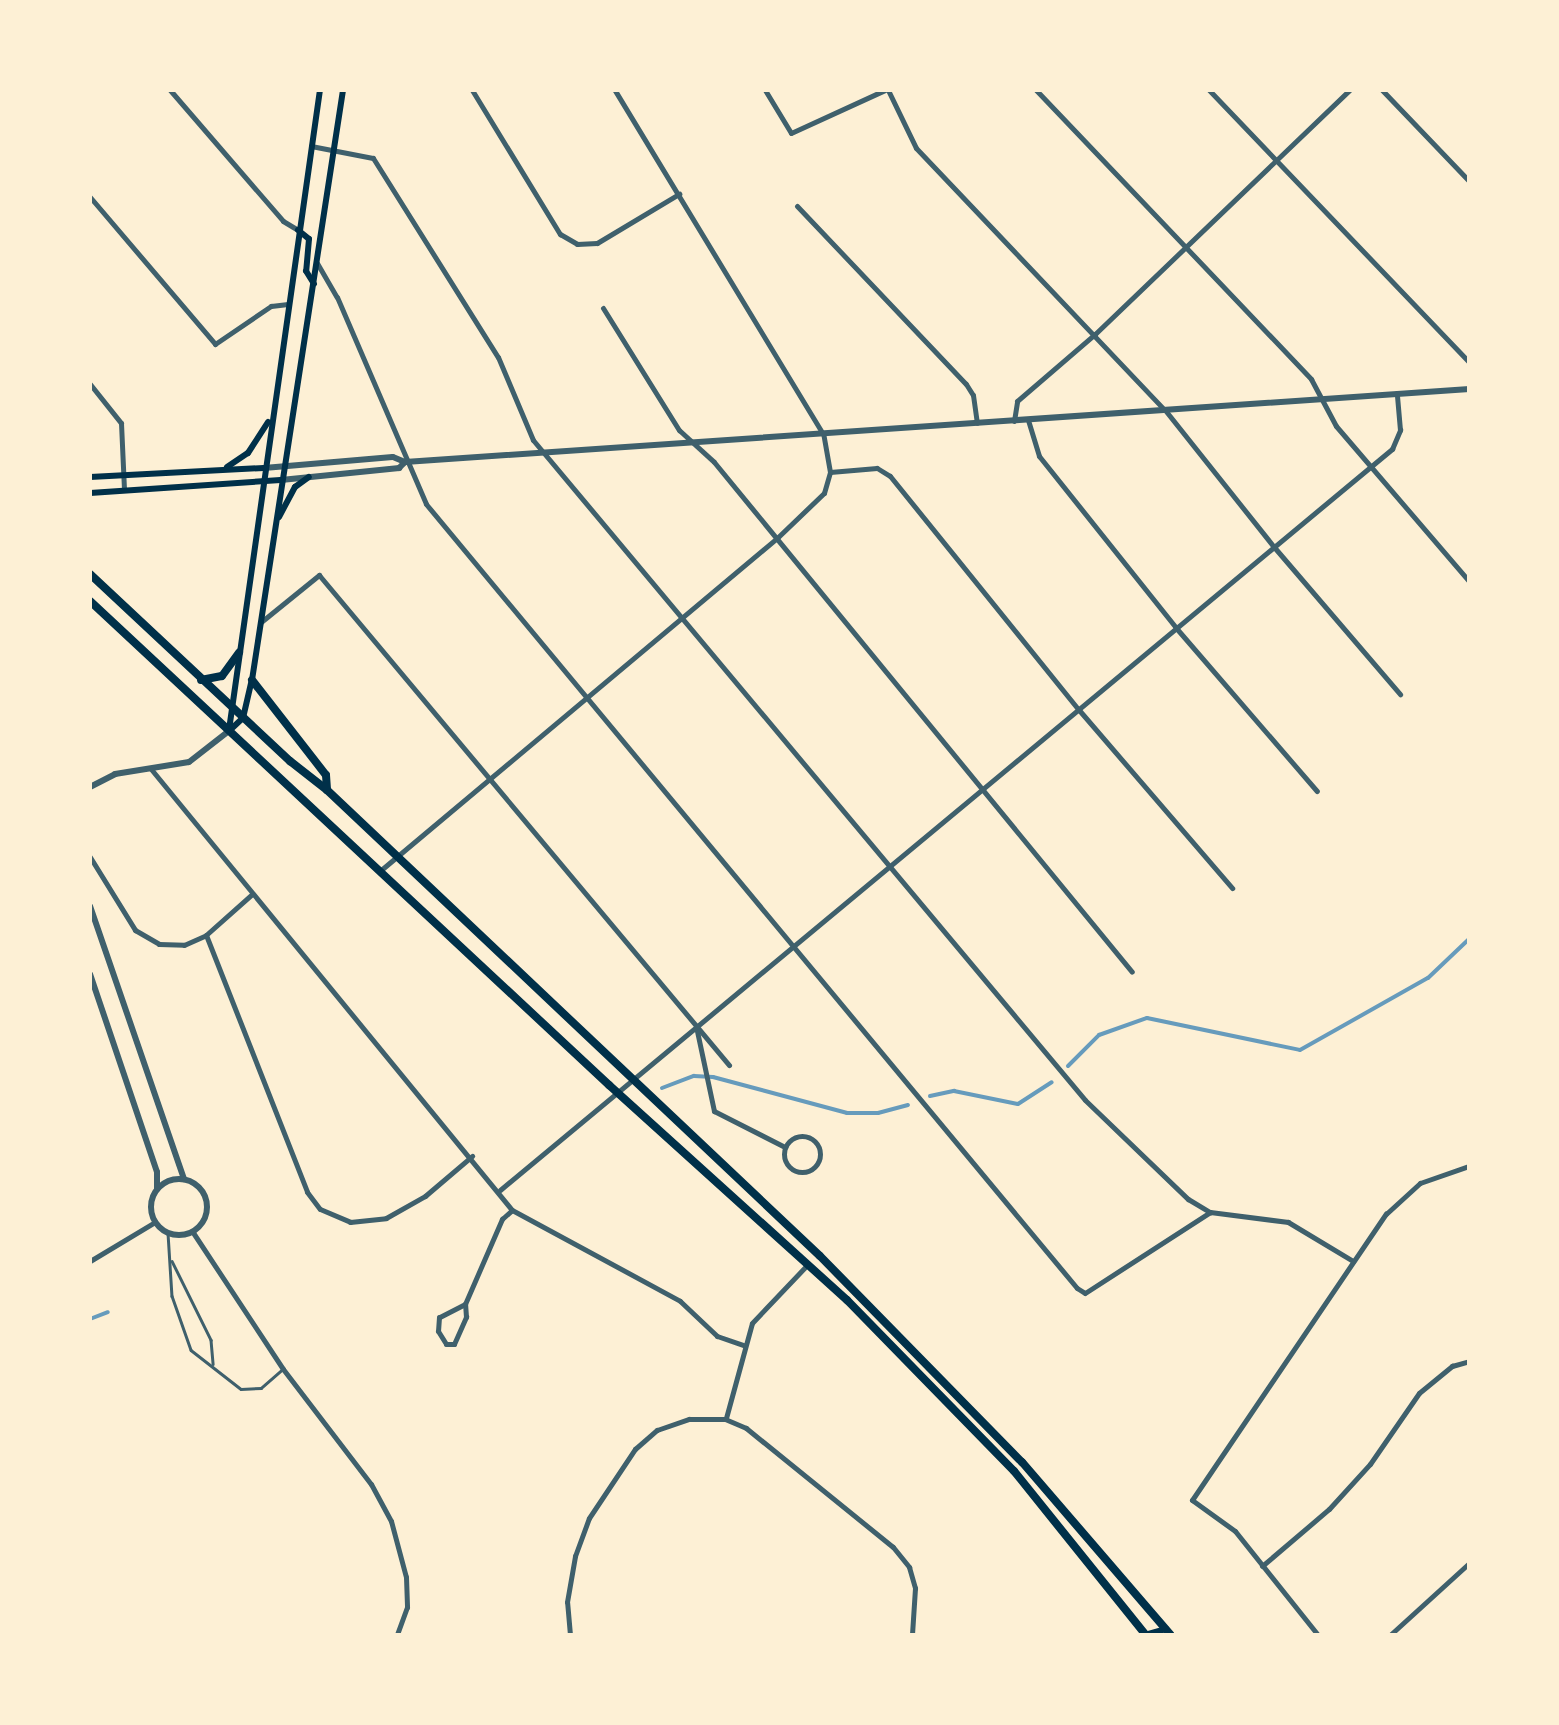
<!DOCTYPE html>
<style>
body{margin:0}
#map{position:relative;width:1559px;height:1725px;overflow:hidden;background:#fdf0d5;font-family:"Open Sans",sans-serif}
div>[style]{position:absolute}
.stream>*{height:4px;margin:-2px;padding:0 2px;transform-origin:2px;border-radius:2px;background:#669bbc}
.service>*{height:2.5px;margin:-1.25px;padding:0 1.25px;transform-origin:1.25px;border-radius:1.25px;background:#3f606c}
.minor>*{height:5px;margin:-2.5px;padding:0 2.5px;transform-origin:2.5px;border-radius:2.5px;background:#3f606c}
.minor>.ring{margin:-2.5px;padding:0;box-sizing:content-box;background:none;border:5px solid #3f606c;border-radius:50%}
.tertiary>*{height:6px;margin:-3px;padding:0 3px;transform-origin:3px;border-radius:3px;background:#3f606c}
.tertiary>.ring{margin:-3px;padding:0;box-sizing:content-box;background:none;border:6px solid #3f606c;border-radius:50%}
.secondary>*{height:6px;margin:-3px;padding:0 3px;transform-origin:3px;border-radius:3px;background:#003049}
.primary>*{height:8px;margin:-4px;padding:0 4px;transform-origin:4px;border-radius:4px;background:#003049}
span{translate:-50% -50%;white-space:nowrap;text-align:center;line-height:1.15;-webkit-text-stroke:8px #fdf0d5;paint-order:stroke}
.frame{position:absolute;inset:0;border:92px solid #fdf0d5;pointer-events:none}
</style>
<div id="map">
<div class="stream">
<i style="left:1068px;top:1066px;width:44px;rotate:-45deg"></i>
<i style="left:1099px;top:1035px;width:51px;rotate:-19.5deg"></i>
<i style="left:1147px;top:1018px;width:156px;rotate:11.8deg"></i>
<i style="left:1300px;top:1050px;width:147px;rotate:-29.4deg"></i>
<i style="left:1428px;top:978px;width:57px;rotate:-43.6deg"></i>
<i style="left:662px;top:1088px;width:34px;rotate:-21deg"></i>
<i style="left:694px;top:1076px;width:19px;rotate:3deg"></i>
<i style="left:713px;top:1077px;width:139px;rotate:15deg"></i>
<i style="left:847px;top:1113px;width:31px"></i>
<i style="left:878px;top:1113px;width:31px;rotate:-15deg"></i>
<i style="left:930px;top:1096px;width:25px;rotate:-12deg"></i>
<i style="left:954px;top:1091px;width:65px;rotate:11.5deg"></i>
<i style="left:1018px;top:1104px;width:40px;rotate:-32.9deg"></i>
<i style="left:90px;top:1319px;width:19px;rotate:-21deg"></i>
</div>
<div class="service">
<i style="left:168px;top:1233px;width:63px;rotate:86.4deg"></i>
<i style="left:172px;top:1296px;width:57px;rotate:70.6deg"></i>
<i style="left:191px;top:1350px;width:63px;rotate:38deg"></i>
<i style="left:241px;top:1389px;width:20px;rotate:-3deg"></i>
<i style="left:261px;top:1388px;width:28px;rotate:-41deg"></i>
<i style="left:172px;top:1261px;width:88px;rotate:63.7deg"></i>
<i style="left:211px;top:1340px;width:24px;rotate:85deg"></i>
</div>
<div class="minor">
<i style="left:170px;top:90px;width:173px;rotate:49.2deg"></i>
<i style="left:283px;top:221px;width:17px;rotate:31deg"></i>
<i style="left:472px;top:90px;width:169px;rotate:58.6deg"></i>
<i style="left:560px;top:234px;width:20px;rotate:30deg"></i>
<i style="left:577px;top:244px;width:20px;rotate:-3deg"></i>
<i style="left:597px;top:243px;width:96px;rotate:-30.9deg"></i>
<i style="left:765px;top:90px;width:50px;rotate:58.8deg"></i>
<i style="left:791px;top:133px;width:103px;rotate:-24.6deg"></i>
<i style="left:888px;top:90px;width:64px;rotate:64.2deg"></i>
<i style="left:916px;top:148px;width:361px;rotate:46.5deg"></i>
<i style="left:1165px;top:410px;width:175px;rotate:51.5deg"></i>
<i style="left:1274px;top:547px;width:194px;rotate:49.4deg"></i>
<i style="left:1036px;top:90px;width:399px;rotate:46.4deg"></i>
<i style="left:1311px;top:379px;width:53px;rotate:62deg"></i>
<i style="left:1336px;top:426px;width:204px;rotate:49.4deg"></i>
<i style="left:1209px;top:90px;width:376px;rotate:46.3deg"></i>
<i style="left:1382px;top:90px;width:126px;rotate:46.3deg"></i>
<i style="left:311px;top:146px;width:63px;rotate:11deg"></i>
<i style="left:373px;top:158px;width:235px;rotate:57.9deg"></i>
<i style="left:498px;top:357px;width:90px;rotate:67.1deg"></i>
<i style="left:533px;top:440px;width:860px;rotate:50.09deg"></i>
<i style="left:1085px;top:1100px;width:143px;rotate:43.9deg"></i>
<i style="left:1188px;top:1199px;width:26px;rotate:31deg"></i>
<i style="left:1210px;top:1212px;width:79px;rotate:7.3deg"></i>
<i style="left:1288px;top:1222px;width:76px;rotate:31deg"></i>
<i style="left:90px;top:197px;width:193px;rotate:49.6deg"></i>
<i style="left:215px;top:344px;width:68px;rotate:-34.2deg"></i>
<i style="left:271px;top:306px;width:17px;rotate:-7deg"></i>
<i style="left:797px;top:206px;width:245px;rotate:46.5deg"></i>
<i style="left:966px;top:384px;width:13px;rotate:58deg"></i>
<i style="left:973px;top:395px;width:28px;rotate:82deg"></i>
<i style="left:317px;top:263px;width:39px;rotate:60deg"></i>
<i style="left:337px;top:297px;width:225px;rotate:66.7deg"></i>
<i style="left:426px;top:504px;width:1019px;rotate:50.3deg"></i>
<i style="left:1077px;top:1288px;width:9px;rotate:32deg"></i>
<i style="left:1085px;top:1293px;width:149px;rotate:-32.9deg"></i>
<i style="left:603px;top:308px;width:144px;rotate:58.1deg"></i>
<i style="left:679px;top:430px;width:47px;rotate:42.4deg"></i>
<i style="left:714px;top:462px;width:659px;rotate:50.66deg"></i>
<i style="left:90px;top:384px;width:50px;rotate:51.5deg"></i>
<i style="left:121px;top:423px;width:66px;rotate:87.4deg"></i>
<i style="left:1028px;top:420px;width:38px;rotate:73deg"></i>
<i style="left:1039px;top:456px;width:221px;rotate:51.4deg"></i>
<i style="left:1177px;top:629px;width:214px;rotate:49.2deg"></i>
<i style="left:1014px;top:421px;width:20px;rotate:-81deg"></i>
<i style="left:1017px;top:401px;width:103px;rotate:-40.7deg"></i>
<i style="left:1095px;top:334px;width:352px;rotate:-43.8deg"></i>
<i style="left:830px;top:472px;width:47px;rotate:-4.9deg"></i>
<i style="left:877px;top:468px;width:15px;rotate:32deg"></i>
<i style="left:890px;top:476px;width:301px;rotate:51.1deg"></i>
<i style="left:1079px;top:710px;width:235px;rotate:49.3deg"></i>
<i style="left:261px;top:622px;width:75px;rotate:-39deg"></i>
<i style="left:319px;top:575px;width:639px;rotate:50.08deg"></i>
<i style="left:151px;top:769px;width:570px;rotate:50.7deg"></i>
<i style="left:512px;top:1210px;width:191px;rotate:28.4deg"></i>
<i style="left:680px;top:1301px;width:51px;rotate:43.4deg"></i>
<i style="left:717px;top:1336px;width:28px;rotate:19deg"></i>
<i style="left:90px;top:857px;width:86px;rotate:58.3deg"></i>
<i style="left:135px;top:930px;width:28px;rotate:30deg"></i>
<i style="left:159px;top:944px;width:25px;rotate:2deg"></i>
<i style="left:184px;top:945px;width:24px;rotate:-24deg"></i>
<i style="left:206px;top:935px;width:60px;rotate:-41.6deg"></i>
<i style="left:381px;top:870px;width:517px;rotate:-39.98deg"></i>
<i style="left:777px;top:538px;width:65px;rotate:-43.8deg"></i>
<i style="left:824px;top:493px;width:22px;rotate:-74deg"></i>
<i style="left:830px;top:472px;width:39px;rotate:-100deg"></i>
<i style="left:823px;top:434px;width:402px;rotate:-121.2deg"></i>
<i style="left:206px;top:935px;width:276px;rotate:68.5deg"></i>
<i style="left:307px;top:1192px;width:21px;rotate:53deg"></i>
<i style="left:320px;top:1209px;width:33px;rotate:23deg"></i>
<i style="left:350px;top:1222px;width:36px;rotate:-6deg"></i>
<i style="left:386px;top:1218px;width:45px;rotate:-29.4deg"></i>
<i style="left:425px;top:1196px;width:62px;rotate:-40.4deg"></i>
<i style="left:697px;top:1031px;width:82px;rotate:78deg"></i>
<i style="left:714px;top:1111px;width:80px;rotate:26.9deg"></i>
<i class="ring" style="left:784px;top:1136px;width:31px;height:31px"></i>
<i style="left:500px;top:1190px;width:1160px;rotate:-39.72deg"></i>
<i style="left:1392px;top:449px;width:21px;rotate:-67deg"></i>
<i style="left:1400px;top:430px;width:37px;rotate:-95deg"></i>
<i style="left:192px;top:1231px;width:165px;rotate:56.6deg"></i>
<i style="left:283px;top:1369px;width:145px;rotate:52.6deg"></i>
<i style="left:371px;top:1484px;width:42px;rotate:61.6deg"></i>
<i style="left:391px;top:1521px;width:58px;rotate:75deg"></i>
<i style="left:406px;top:1577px;width:30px;rotate:88deg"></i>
<i style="left:407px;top:1607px;width:30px;rotate:110deg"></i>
<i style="left:90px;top:1261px;width:76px;rotate:-31deg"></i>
<i style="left:465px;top:1304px;width:29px;rotate:153deg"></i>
<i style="left:439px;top:1317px;width:14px;rotate:94deg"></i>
<i style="left:438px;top:1331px;width:15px;rotate:58deg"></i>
<i style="left:446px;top:1344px;width:8px"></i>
<i style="left:454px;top:1344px;width:30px;rotate:-66deg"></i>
<i style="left:466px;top:1317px;width:13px;rotate:-94deg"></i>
<i style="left:465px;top:1304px;width:93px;rotate:-66.5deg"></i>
<i style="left:502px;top:1219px;width:13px;rotate:-42deg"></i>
<i style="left:726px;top:1418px;width:98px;rotate:-74.7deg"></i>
<i style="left:752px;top:1323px;width:80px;rotate:-46.5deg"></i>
<i style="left:1262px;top:1566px;width:88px;rotate:-40.4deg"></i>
<i style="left:1329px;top:1509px;width:61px;rotate:-47.7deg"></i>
<i style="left:1370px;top:1464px;width:86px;rotate:-55.4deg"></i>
<i style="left:1419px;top:1393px;width:43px;rotate:-39.3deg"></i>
<i style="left:1452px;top:1366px;width:18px;rotate:-16deg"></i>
<i style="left:570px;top:1635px;width:33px;rotate:-95deg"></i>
<i style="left:567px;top:1602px;width:47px;rotate:-80.1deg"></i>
<i style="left:575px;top:1556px;width:40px;rotate:-69.8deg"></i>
<i style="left:589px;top:1518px;width:83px;rotate:-56.3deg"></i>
<i style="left:635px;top:1449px;width:29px;rotate:-41deg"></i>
<i style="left:657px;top:1430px;width:34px;rotate:-19deg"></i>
<i style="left:689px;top:1419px;width:36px"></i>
<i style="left:725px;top:1419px;width:23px;rotate:23deg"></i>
<i style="left:746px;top:1428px;width:189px;rotate:39deg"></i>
<i style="left:893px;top:1547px;width:26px;rotate:51deg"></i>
<i style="left:909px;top:1567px;width:22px;rotate:74deg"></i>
<i style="left:915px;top:1588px;width:47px;rotate:93.7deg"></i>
<i style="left:1318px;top:1635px;width:133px;rotate:-128.6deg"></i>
<i style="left:1235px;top:1531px;width:53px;rotate:-144.2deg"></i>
<i style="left:1192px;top:1500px;width:346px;rotate:-55.9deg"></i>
<i style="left:1386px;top:1214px;width:46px;rotate:-42.4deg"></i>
<i style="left:1420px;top:1183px;width:52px;rotate:-19.1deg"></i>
<i style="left:1390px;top:1635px;width:107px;rotate:-42.3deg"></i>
</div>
<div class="tertiary">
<i style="left:264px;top:468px;width:129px;rotate:-4.9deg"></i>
<i style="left:393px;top:457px;width:13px;rotate:23deg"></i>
<i style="left:281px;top:480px;width:119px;rotate:-5.8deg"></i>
<i style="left:399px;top:468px;width:8px;rotate:-45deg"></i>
<i style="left:405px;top:462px;width:1067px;rotate:-3.92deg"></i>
<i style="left:90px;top:787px;width:28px;rotate:-27deg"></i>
<i style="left:115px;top:774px;width:75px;rotate:-9.2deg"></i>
<i style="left:189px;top:762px;width:51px;rotate:-37.8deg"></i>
<i style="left:90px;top:906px;width:289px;rotate:71deg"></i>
<i style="left:90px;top:974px;width:209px;rotate:71.3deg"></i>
<i style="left:157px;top:1172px;width:17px;rotate:90deg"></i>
<i class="ring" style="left:151px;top:1179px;width:50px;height:50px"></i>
</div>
<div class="secondary">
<i style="left:298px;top:230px;width:14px;rotate:39deg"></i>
<i style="left:309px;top:239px;width:32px;rotate:95deg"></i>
<i style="left:306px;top:271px;width:15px;rotate:58deg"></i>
<i style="left:227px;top:467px;width:25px;rotate:-34deg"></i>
<i style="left:248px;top:453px;width:37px;rotate:-57deg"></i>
<i style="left:90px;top:477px;width:174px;rotate:-3deg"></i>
<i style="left:90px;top:493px;width:191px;rotate:-3.9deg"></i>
<i style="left:279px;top:517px;width:34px;rotate:-62deg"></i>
<i style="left:295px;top:487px;width:17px;rotate:-36deg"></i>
<i style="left:229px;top:730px;width:646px;rotate:-81.91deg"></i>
<i style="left:229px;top:731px;width:19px;rotate:-43deg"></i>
<i style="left:243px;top:718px;width:39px;rotate:-77deg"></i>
<i style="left:252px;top:680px;width:597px;rotate:-81.23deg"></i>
<i style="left:1145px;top:1635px;width:22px;rotate:-16deg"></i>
</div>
<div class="primary">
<i style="left:90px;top:574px;width:274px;rotate:43.1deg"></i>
<i style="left:290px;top:761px;width:47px;rotate:38.1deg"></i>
<i style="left:327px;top:790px;width:678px;rotate:43.39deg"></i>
<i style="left:820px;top:1256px;width:289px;rotate:45.6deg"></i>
<i style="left:1022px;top:1462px;width:228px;rotate:49.3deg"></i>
<i style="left:90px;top:601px;width:710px;rotate:43deg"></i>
<i style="left:609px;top:1085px;width:321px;rotate:42.1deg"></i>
<i style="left:847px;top:1300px;width:239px;rotate:45.7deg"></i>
<i style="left:1014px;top:1471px;width:211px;rotate:51.2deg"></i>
<i style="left:201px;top:680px;width:21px;rotate:-11deg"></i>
<i style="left:222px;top:676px;width:29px;rotate:-54deg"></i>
<i style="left:252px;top:680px;width:120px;rotate:52.1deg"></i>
<i style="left:326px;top:775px;width:15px;rotate:86deg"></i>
</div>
<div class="frame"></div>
</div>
